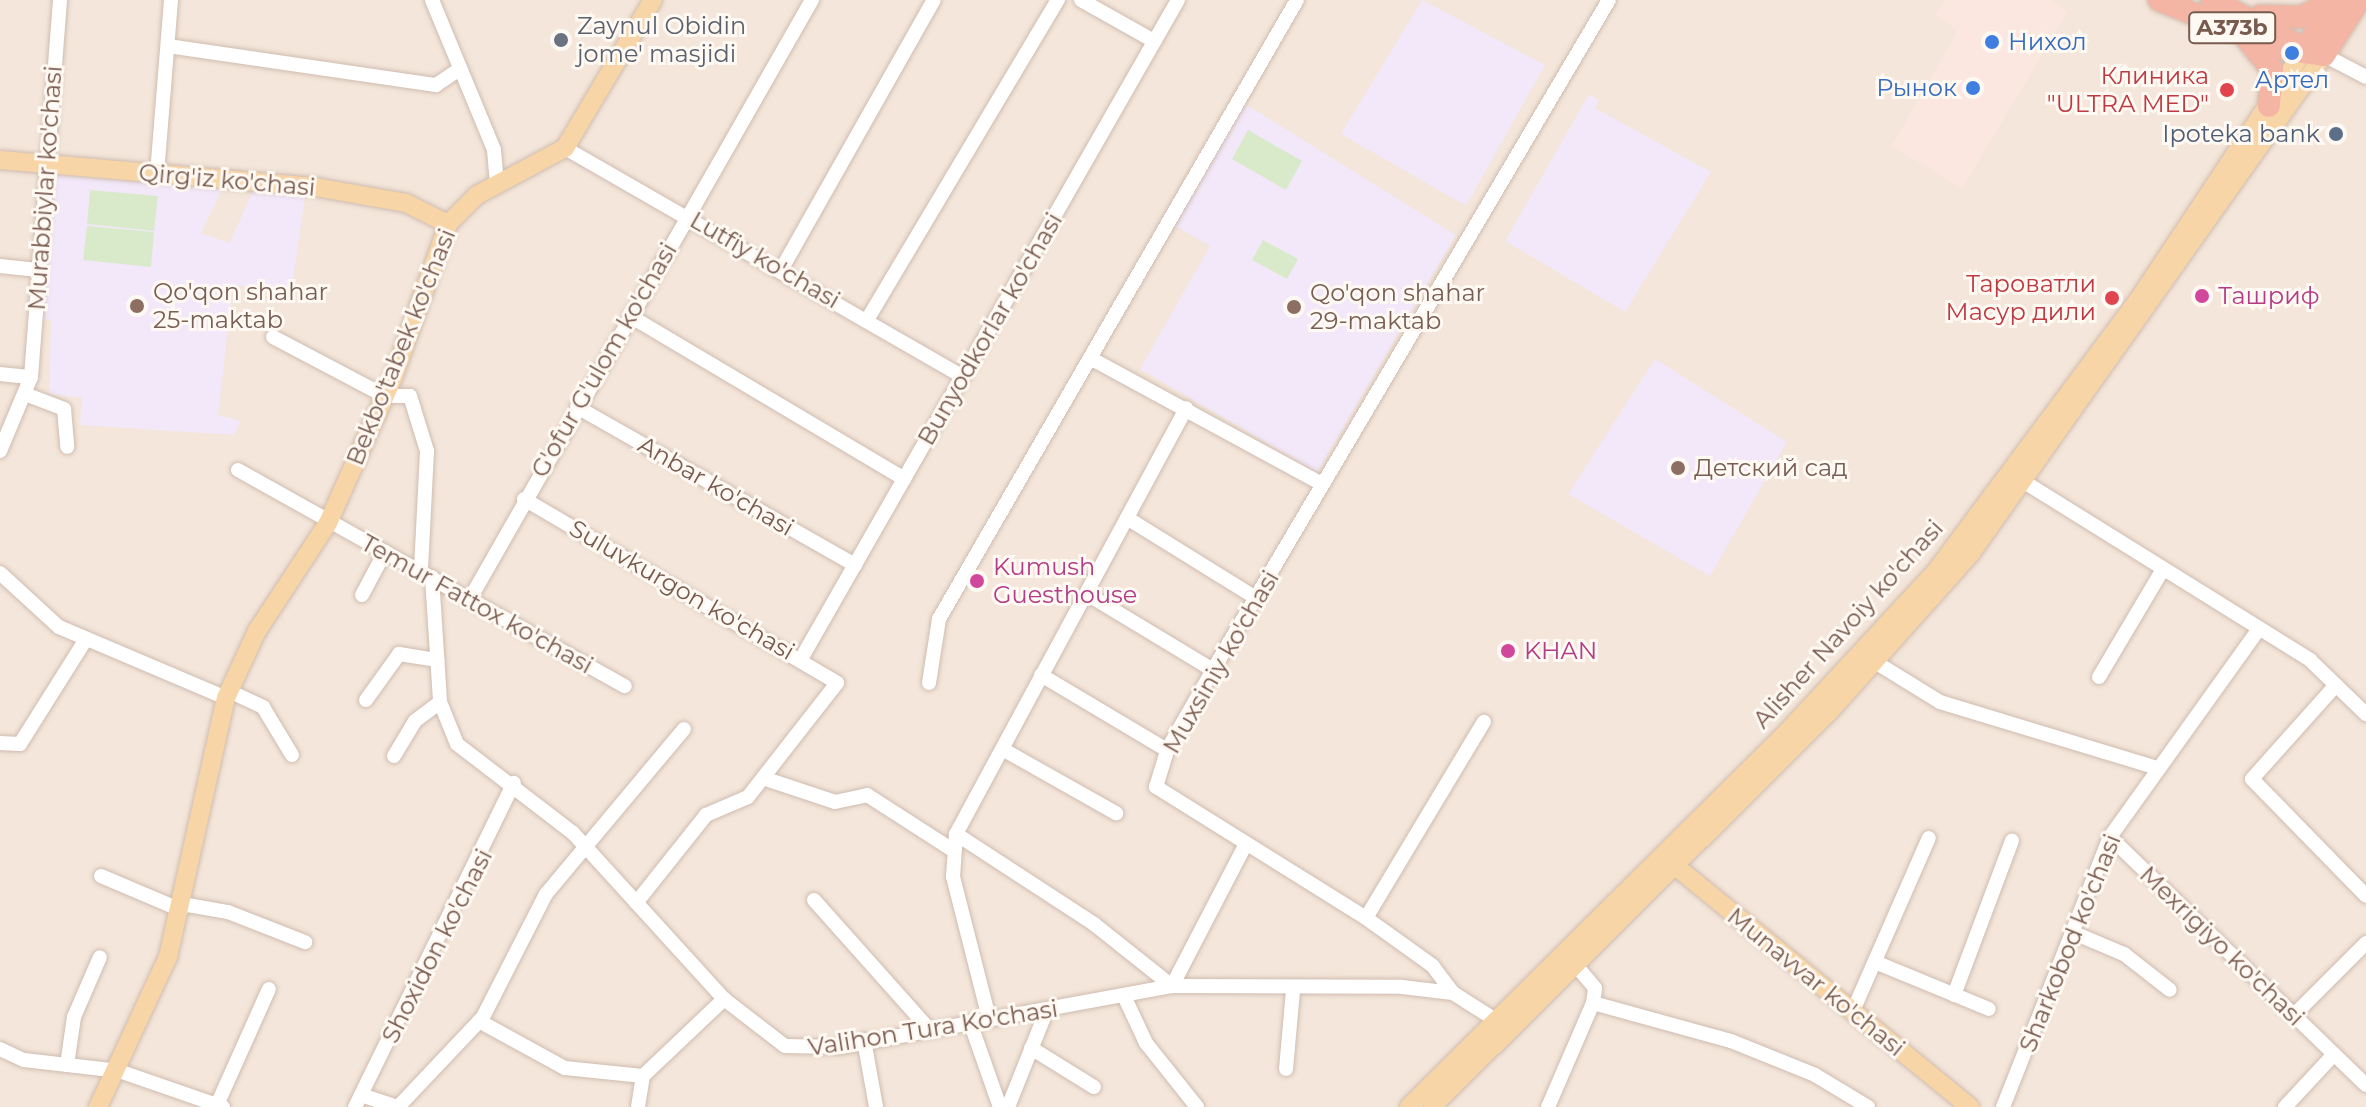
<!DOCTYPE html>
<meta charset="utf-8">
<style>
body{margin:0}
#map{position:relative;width:2366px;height:1107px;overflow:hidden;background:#fcf5ec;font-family:Montserrat,sans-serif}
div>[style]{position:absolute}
.residential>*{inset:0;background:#f4e6da}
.commercial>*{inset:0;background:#fce7e0}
.education>*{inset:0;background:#f2e8f9}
.green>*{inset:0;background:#d9eaca}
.roads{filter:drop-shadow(0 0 2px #cfbcb0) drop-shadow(0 0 2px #cfbcb0)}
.minor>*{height:14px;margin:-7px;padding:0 7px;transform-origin:7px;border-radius:7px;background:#fff}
.major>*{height:18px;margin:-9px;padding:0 9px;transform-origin:9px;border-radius:9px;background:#f8d5a7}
.highway>*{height:22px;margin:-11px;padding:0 11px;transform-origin:11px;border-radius:11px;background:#f4b5a5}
.dots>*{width:22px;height:22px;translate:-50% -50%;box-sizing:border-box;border:4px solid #fff9f3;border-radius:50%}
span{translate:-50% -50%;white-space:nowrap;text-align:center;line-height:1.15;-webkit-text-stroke:6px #fff9f3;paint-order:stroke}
.shield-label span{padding:2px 6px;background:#fff9f3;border:2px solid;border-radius:6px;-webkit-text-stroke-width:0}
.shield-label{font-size:22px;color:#785a4e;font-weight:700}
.worship-label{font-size:24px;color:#5b616d}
.left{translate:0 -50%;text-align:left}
.shop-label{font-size:24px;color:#366cbe}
.right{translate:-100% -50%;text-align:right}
.health-label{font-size:24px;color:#be3a42}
.service-label{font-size:24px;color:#4e5e75}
.street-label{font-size:24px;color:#785a4e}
.education-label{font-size:24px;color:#785e54}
.hotel-label{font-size:24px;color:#b23c85}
</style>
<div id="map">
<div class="residential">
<i style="clip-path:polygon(0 0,2366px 0,2366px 1107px,0 1107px)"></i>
</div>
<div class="commercial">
<i style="clip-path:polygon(1945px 0,2049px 0,2068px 12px,1962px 188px,1892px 146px,1958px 30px,1935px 14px)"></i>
</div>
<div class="education">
<i style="clip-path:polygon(1422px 0,1545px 65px,1466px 206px,1341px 134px)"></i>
<i style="clip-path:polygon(1589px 94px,1599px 101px,1595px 108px,1711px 172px,1625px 312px,1505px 241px)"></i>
<i style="clip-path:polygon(1245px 104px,1456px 235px,1317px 472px,1140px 369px,1210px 246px,1175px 226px)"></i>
<i style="clip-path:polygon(53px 175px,222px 189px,201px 233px,230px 243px,252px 192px,305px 196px,291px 293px,233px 285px,218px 415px,241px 421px,234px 435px,80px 425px,82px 398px,49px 394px,51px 320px,42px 319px)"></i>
<i style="clip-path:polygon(1655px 359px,1787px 442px,1710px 576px,1568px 494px)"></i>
</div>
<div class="green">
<i style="clip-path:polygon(1248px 130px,1302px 161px,1286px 190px,1232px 159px)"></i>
<i style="clip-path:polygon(90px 190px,158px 196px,154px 231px,87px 224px)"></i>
<i style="clip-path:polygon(87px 226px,154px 232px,151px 267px,83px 260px)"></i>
<i style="clip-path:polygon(1263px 240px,1298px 259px,1287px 279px,1252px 260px)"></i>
</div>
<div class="roads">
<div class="minor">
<i style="left:432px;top:0;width:162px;rotate:67.5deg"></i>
<i style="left:494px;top:150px;width:34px;rotate:85deg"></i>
<i style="left:1081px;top:0;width:84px;rotate:29.3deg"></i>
<i style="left:168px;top:46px;width:271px;rotate:8.3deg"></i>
<i style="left:436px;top:85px;width:29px;rotate:-34deg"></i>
<i style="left:2324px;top:55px;width:47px;rotate:27.6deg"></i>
<i style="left:565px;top:148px;width:459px;rotate:29.9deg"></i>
<i style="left:157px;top:174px;width:175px;rotate:-85.4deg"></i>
<i style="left:0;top:266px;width:38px;rotate:6deg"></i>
<i style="left:781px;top:270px;width:310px;rotate:-60.5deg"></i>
<i style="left:630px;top:316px;width:319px;rotate:30.7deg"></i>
<i style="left:867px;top:320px;width:373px;rotate:-59.2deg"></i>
<i style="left:273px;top:337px;width:127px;rotate:27.8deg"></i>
<i style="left:385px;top:396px;width:25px"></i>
<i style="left:410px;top:396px;width:58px;rotate:72.8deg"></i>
<i style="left:427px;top:451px;width:120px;rotate:92.9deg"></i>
<i style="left:1090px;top:358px;width:264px;rotate:28.5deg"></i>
<i style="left:0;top:374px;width:31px;rotate:6deg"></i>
<i style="left:25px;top:394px;width:42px;rotate:21deg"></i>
<i style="left:64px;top:409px;width:38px;rotate:85deg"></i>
<i style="left:577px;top:407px;width:320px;rotate:29.6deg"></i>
<i style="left:0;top:451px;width:80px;rotate:-67.3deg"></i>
<i style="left:31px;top:377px;width:378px;rotate:-85.6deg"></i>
<i style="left:238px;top:470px;width:443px;rotate:29.2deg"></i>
<i style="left:2026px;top:483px;width:335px;rotate:31.9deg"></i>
<i style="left:2310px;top:660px;width:78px;rotate:44deg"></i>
<i style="left:524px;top:499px;width:363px;rotate:30.4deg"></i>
<i style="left:837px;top:683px;width:145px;rotate:128deg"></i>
<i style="left:748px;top:797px;width:46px;rotate:156.8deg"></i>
<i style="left:706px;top:815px;width:112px;rotate:128.5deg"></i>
<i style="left:1127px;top:518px;width:152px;rotate:31.8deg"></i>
<i style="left:0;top:573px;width:80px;rotate:42.5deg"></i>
<i style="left:59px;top:627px;width:181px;rotate:23deg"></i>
<i style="left:432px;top:577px;width:125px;rotate:86.3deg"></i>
<i style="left:440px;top:702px;width:45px;rotate:68deg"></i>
<i style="left:457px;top:744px;width:146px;rotate:37.5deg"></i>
<i style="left:573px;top:833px;width:224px;rotate:47.7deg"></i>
<i style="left:724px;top:999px;width:77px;rotate:37.6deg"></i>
<i style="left:785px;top:1046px;width:55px;rotate:1deg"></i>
<i style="left:840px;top:1047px;width:338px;rotate:-10.4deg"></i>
<i style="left:1172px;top:986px;width:230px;rotate:0.2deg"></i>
<i style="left:1402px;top:987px;width:51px;rotate:6.7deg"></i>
<i style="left:1453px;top:993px;width:52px;rotate:32.5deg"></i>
<i style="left:1087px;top:594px;width:147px;rotate:31.1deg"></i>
<i style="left:362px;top:595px;width:49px;rotate:-61.9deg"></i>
<i style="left:471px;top:597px;width:688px;rotate:-60.27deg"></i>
<i style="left:801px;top:659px;width:759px;rotate:-60.23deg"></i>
<i style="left:1875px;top:662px;width:76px;rotate:31.6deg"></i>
<i style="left:1940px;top:702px;width:224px;rotate:16.9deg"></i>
<i style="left:1041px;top:675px;width:147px;rotate:30.8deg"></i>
<i style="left:2099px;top:677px;width:126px;rotate:-59.3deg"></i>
<i style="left:929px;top:683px;width:65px;rotate:-81.1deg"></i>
<i style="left:939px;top:619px;width:715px;rotate:-59.96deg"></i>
<i style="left:2336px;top:685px;width:126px;rotate:131.8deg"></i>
<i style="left:2252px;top:779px;width:163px;rotate:45.7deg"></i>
<i style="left:229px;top:691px;width:38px;rotate:25deg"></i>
<i style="left:263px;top:707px;width:56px;rotate:58.9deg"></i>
<i style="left:366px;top:700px;width:57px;rotate:-54.3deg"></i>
<i style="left:399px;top:654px;width:39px;rotate:9deg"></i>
<i style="left:0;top:743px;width:20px;rotate:3deg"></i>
<i style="left:20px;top:744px;width:124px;rotate:-57.8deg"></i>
<i style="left:1004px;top:750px;width:129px;rotate:29.4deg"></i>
<i style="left:394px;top:756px;width:41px;rotate:-59deg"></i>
<i style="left:415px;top:721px;width:31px;rotate:-37deg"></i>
<i style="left:763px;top:778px;width:76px;rotate:18.4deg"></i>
<i style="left:835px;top:802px;width:33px;rotate:-12deg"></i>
<i style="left:867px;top:795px;width:100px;rotate:32.7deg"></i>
<i style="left:956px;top:834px;width:165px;rotate:33.1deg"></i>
<i style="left:1094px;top:924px;width:100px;rotate:38.5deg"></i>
<i style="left:1172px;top:986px;width:158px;rotate:-62.5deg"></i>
<i style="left:2110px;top:837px;width:356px;rotate:44.1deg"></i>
<i style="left:101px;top:876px;width:87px;rotate:23deg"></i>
<i style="left:814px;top:900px;width:173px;rotate:48.3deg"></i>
<i style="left:182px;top:904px;width:47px;rotate:9.9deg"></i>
<i style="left:228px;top:912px;width:83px;rotate:21.3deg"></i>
<i style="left:1366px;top:918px;width:229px;rotate:-59deg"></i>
<i style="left:2074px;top:933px;width:54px;rotate:22.8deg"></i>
<i style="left:2124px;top:954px;width:58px;rotate:38deg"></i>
<i style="left:1875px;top:962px;width:123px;rotate:22.4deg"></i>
<i style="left:1453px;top:993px;width:34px;rotate:-127deg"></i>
<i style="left:1433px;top:966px;width:82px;rotate:-144.4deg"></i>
<i style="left:1366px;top:918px;width:248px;rotate:-148deg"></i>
<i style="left:1156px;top:787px;width:39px;rotate:-73deg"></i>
<i style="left:1167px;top:750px;width:92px;rotate:-60.1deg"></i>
<i style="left:1213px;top:670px;width:778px;rotate:-59.42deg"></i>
<i style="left:1954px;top:995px;width:165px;rotate:-69.4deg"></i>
<i style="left:1124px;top:996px;width:52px;rotate:64.9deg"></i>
<i style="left:1146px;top:1043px;width:82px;rotate:51.4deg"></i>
<i style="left:1593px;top:1003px;width:143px;rotate:15.4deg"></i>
<i style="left:1731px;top:1041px;width:91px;rotate:22deg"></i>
<i style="left:1815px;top:1075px;width:62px;rotate:31.1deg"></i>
<i style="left:1852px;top:1013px;width:191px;rotate:-66.3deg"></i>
<i style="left:2294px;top:1015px;width:102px;rotate:-45deg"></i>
<i style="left:989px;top:1018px;width:146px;rotate:-104.3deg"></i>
<i style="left:953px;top:877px;width:43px;rotate:-86deg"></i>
<i style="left:956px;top:834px;width:484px;rotate:-61.6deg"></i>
<i style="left:479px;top:1021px;width:98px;rotate:28.7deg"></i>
<i style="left:565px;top:1068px;width:78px;rotate:5.9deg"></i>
<i style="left:970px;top:1022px;width:90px;rotate:70.6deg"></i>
<i style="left:864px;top:1040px;width:68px;rotate:79.8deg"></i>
<i style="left:1031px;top:1048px;width:74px;rotate:31.8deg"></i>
<i style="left:0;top:1049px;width:26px;rotate:25deg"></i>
<i style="left:24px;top:1060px;width:96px;rotate:6.6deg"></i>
<i style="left:119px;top:1071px;width:110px;rotate:19.1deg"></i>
<i style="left:67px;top:1065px;width:49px;rotate:-81.7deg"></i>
<i style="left:74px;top:1017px;width:65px;rotate:-66.6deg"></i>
<i style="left:1286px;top:1069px;width:78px;rotate:-84.9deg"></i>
<i style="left:361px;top:1095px;width:39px;rotate:18deg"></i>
<i style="left:398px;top:1107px;width:124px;rotate:-46.6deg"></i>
<i style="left:483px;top:1017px;width:138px;rotate:-62.9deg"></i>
<i style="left:546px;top:894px;width:215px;rotate:-50.1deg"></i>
<i style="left:217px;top:1105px;width:127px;rotate:-65.9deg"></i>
<i style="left:355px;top:1107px;width:361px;rotate:-63.9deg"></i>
<i style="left:638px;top:1107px;width:31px;rotate:-81deg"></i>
<i style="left:643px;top:1076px;width:112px;rotate:-43.5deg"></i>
<i style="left:1008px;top:1107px;width:102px;rotate:-68.2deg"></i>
<i style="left:1548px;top:1107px;width:113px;rotate:-66.6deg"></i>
<i style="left:1593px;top:1003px;width:15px;rotate:-82deg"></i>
<i style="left:1595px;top:988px;width:31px;rotate:-130deg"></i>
<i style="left:2003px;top:1107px;width:290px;rotate:-68.4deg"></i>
<i style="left:2110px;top:837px;width:256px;rotate:-54.4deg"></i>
<i style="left:2285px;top:1107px;width:72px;rotate:-47.2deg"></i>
</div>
<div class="major">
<i style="left:0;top:160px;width:316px;rotate:4.9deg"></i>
<i style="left:315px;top:187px;width:92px;rotate:10deg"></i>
<i style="left:406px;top:203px;width:47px;rotate:26.6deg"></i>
<i style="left:1668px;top:860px;width:390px;rotate:39.3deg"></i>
<i style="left:98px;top:1107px;width:166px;rotate:-65deg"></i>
<i style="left:168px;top:957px;width:265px;rotate:-77.4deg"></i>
<i style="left:226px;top:698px;width:74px;rotate:-65.2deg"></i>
<i style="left:257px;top:631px;width:129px;rotate:-56.7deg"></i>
<i style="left:328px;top:523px;width:159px;rotate:-65.9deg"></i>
<i style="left:393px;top:378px;width:164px;rotate:-70.3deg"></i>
<i style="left:448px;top:224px;width:41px;rotate:-45deg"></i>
<i style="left:477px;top:195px;width:100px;rotate:-28.1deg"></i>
<i style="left:565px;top:148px;width:172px;rotate:-59.3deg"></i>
<i style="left:1409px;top:1107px;width:532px;rotate:-44.77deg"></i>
<i style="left:1787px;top:732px;width:221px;rotate:-47.2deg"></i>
<i style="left:1937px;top:570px;width:334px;rotate:-53.3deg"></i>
<i style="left:2137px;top:302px;width:304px;rotate:-56.4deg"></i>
<i style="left:1432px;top:1107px;width:560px;rotate:-44.86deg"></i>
<i style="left:1829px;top:712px;width:213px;rotate:-48.2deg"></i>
<i style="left:1971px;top:553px;width:610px;rotate:-54.67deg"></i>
</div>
<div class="highway">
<i style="left:2159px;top:0;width:133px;rotate:21.6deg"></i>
<i style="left:2283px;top:49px;width:41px;rotate:8.3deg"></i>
<i style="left:2324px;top:55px;width:65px;rotate:-57.5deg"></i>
<i style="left:2212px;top:0;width:105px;rotate:27.8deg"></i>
<i style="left:2260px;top:16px;width:42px;rotate:1.4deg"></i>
<i style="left:2302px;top:17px;width:36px;rotate:-28deg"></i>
<i style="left:2247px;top:39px;width:40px;rotate:51deg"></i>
<i style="left:2272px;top:70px;width:36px;rotate:95deg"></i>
<i style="left:2305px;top:49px;width:55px;rotate:-56deg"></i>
</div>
</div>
<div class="dots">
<i style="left:561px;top:40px;background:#6b7280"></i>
<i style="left:1992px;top:42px;background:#3f7fe0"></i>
<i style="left:2292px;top:53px;background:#3f7fe0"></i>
<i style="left:1973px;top:88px;background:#3f7fe0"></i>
<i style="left:2227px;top:90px;background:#e0444e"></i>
<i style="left:2336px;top:134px;background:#5c6f8a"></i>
<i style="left:2202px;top:296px;background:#d1479c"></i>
<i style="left:2112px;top:298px;background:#e0444e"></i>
<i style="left:137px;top:306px;background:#8d6e63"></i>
<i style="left:1294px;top:307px;background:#8d6e63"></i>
<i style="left:1678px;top:468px;background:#8d6e63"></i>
<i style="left:977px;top:581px;background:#d1479c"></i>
<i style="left:1508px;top:651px;background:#d1479c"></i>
</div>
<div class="shield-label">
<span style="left:2232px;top:28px">A373b</span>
</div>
<div class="worship-label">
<span class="left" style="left:577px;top:40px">Zaynul Obidin<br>jome' masjidi</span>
</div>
<div class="shop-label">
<span class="left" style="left:2008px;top:42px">Нихол</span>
<span style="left:2292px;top:80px">Артел</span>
<span class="right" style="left:1957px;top:88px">Рынок</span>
</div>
<div class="health-label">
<span class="right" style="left:2209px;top:90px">Клиника<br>"ULTRA MED"</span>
<span class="right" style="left:2096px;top:298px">Тароватли<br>Масур дили</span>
</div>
<div class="service-label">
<span class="right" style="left:2320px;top:134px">Ipoteka bank</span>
</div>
<div class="street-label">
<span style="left:227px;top:180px;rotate:5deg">Qirg'iz ko'chasi</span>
<span style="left:45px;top:188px;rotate:-86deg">Murabbiylar ko'chasi</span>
<span style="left:765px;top:260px;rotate:30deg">Lutfiy ko'chasi</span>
<span style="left:990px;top:329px;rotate:-60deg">Bunyodkorlar ko'chasi</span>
<span style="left:401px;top:347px;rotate:-68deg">Bekbo'tabek ko'chasi</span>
<span style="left:604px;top:360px;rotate:-60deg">G'ofur G'ulom ko'chasi</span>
<span style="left:716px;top:486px;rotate:30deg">Anbar ko'chasi</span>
<span style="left:682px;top:590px;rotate:30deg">Suluvkurgon ko'chasi</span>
<span style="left:477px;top:604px;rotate:29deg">Temur Fattox ko'chasi</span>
<span style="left:1848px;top:624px;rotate:-48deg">Alisher Navoiy ko'chasi</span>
<span style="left:1221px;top:662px;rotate:-60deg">Muxsiniy ko'chasi</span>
<span style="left:2070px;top:943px;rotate:-68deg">Sharkobod ko'chasi</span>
<span style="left:437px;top:946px;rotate:-63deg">Shoxidon ko'chasi</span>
<span style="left:2222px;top:946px;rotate:44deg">Mexrigiyo ko'chasi</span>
<span style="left:1816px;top:982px;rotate:39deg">Munavvar ko'chasi</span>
<span style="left:933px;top:1028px;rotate:-9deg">Valihon Tura Ko'chasi</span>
</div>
<div class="education-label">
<span class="left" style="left:153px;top:306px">Qo'qon shahar<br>25-maktab</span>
<span class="left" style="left:1310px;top:307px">Qo'qon shahar<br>29-maktab</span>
<span class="left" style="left:1694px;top:468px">Детский сад</span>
</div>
<div class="hotel-label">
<span class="left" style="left:2218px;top:296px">Ташриф</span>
<span class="left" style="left:993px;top:581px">Kumush<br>Guesthouse</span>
<span class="left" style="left:1524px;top:651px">KHAN</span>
</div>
</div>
